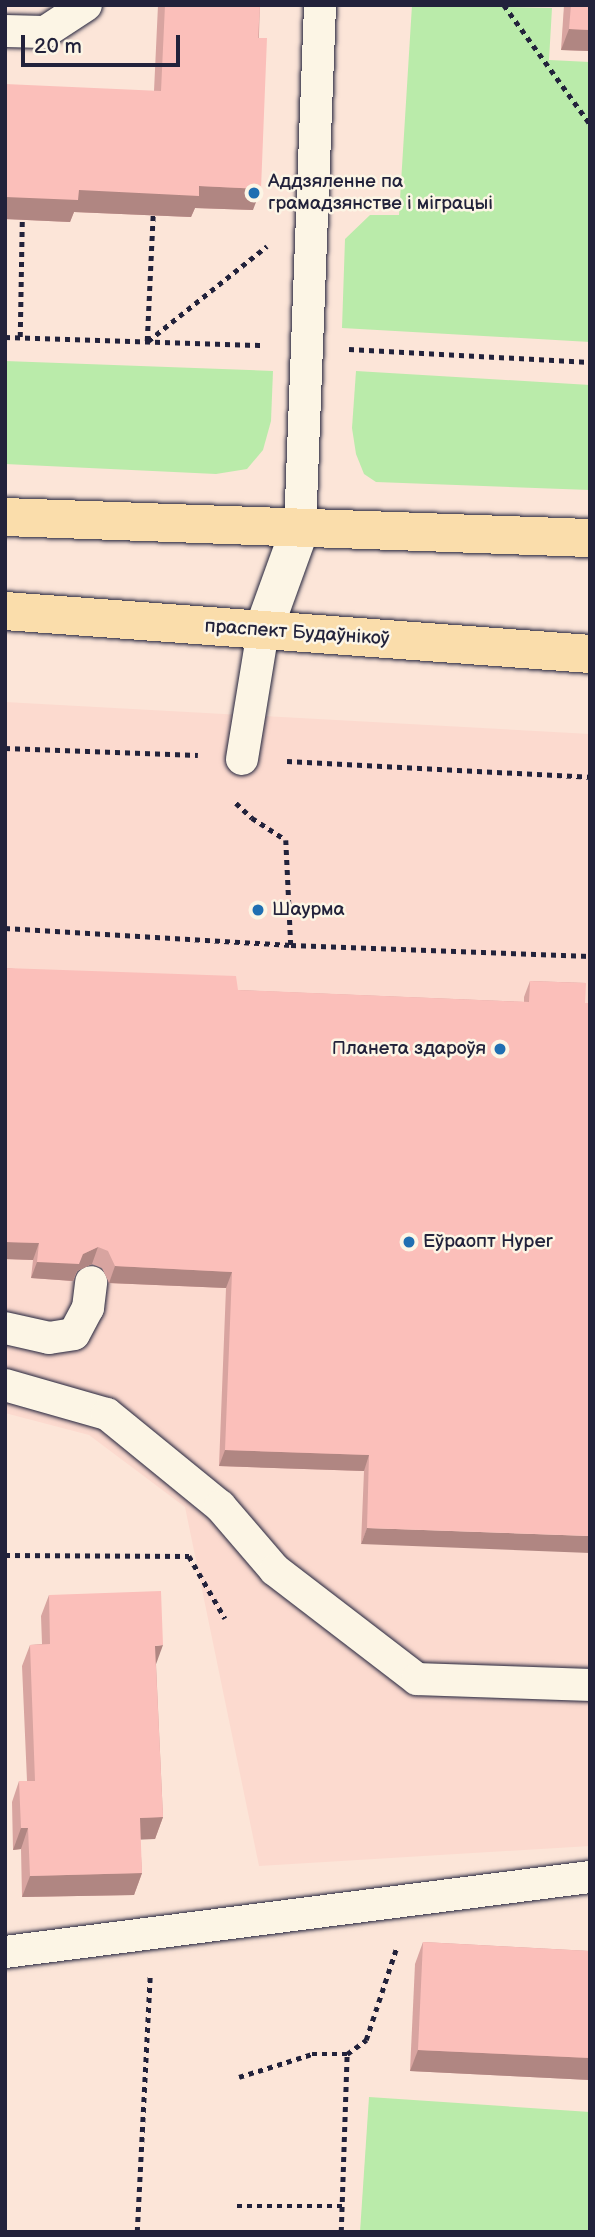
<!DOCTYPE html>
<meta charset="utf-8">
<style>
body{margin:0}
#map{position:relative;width:595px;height:2237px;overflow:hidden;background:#fce5d8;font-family:"Balsamiq Sans",sans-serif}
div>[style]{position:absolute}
.built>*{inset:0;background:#fcdacf}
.green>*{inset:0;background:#baebaa}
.path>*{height:4.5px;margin-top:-2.25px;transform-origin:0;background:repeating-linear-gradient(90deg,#22223b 0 5px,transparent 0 10px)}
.roads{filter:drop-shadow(0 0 2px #22223b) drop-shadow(0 0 2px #22223b)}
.lane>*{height:32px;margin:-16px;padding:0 16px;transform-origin:16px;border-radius:16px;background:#fcf5e5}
.street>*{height:38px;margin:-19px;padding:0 19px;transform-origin:19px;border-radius:19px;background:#fcf5e5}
.primary>*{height:38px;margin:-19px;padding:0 19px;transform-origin:19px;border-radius:19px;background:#faddab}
.wall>*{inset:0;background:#d8a4a0}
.shaded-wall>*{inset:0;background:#b08682}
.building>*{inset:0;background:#fbbfba}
.dots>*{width:19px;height:19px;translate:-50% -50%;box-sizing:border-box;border:4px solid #fcf5e5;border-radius:50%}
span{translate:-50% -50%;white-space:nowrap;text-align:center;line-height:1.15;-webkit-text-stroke:5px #fcf5e5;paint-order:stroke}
.poi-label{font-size:19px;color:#22223b}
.left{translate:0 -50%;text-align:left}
.right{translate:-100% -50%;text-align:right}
.street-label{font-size:19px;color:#22223b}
.frame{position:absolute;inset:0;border:7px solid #22223b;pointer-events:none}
.scale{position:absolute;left:21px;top:35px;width:159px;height:32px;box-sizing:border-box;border:4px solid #22223b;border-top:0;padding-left:9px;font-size:21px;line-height:24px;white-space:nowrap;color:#22223b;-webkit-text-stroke:5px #fcf5e5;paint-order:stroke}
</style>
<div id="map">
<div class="built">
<i style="clip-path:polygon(5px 702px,590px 734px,590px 1846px,259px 1866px,185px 1507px,89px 1435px,5px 1413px)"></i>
</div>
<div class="green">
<i style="clip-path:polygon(412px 5px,552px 8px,549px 60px,590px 62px,590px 342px,342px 328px,345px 239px,370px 215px,399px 215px)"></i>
<i style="clip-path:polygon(5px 361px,273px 371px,271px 421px,263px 450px,247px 469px,216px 474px,5px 464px)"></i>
<i style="clip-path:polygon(356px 371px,590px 385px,590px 490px,376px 482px,364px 474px,356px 454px,352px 428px)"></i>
<i style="clip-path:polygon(369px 2097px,590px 2112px,590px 2232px,360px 2232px)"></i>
</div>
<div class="path">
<i style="left:504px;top:5px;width:147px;rotate:54.1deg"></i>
<i style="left:5px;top:337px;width:259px;rotate:1.8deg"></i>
<i style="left:20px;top:337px;width:117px;rotate:-89deg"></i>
<i style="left:147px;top:341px;width:126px;rotate:-87.3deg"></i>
<i style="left:148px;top:341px;width:152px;rotate:-38.6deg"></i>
<i style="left:349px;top:349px;width:241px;rotate:3.1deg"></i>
<i style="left:5px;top:748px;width:193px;rotate:2.1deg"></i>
<i style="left:287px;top:761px;width:303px;rotate:3deg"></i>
<i style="left:236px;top:803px;width:22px;rotate:43deg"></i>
<i style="left:252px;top:818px;width:40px;rotate:32.9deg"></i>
<i style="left:286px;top:840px;width:105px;rotate:87.3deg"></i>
<i style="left:291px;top:945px;width:299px;rotate:2.1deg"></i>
<i style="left:5px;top:928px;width:287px;rotate:3.4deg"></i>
<i style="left:5px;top:1555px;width:184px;rotate:0.3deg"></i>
<i style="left:189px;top:1556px;width:72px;rotate:59.9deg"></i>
<i style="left:239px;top:2077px;width:77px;rotate:-17.5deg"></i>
<i style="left:312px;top:2054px;width:35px"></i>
<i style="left:237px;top:2206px;width:105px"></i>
<i style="left:137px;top:2232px;width:257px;rotate:-87.1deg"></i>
<i style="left:341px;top:2232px;width:178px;rotate:-88.1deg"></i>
<i style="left:347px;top:2054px;width:24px;rotate:-36deg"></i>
<i style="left:366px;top:2040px;width:99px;rotate:-71.7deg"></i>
</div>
<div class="roads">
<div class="lane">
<i style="left:5px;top:31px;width:40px;rotate:1.4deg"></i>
<i style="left:45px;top:32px;width:49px;rotate:-33.4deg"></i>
<i style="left:300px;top:529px;width:524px;rotate:-87.81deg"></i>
<i style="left:242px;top:759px;width:130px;rotate:-80.7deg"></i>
<i style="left:5px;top:1328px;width:45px;rotate:12.8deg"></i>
<i style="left:49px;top:1338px;width:25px;rotate:-9deg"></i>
<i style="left:74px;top:1334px;width:30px;rotate:-62deg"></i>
<i style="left:88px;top:1308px;width:26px;rotate:-83deg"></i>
<i style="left:5px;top:1385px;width:106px;rotate:15.9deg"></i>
<i style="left:107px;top:1414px;width:146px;rotate:39.2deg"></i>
<i style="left:220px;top:1506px;width:84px;rotate:49.3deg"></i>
<i style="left:275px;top:1570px;width:179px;rotate:37.5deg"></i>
<i style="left:417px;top:1679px;width:173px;rotate:2deg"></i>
<i style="left:5px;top:1952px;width:590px;rotate:-7.31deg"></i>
</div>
<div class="street">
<i style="left:263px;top:631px;width:109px;rotate:-70.1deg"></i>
</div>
<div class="primary">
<i style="left:5px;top:517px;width:585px;rotate:2.06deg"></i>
<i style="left:5px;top:611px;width:587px;rotate:4.2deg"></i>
</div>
</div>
<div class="wall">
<i style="clip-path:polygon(158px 5px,260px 5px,253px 210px,195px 208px,191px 217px,74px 212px,70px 222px,5px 219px,154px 91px)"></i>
<i style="clip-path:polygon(564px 5px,590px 5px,590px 51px,561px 50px)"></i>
<i style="clip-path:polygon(5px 968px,238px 990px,524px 1002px,524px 997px,530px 981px,586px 983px,361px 1544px,364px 1471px,219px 1466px,226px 1288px,109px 1283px,102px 1268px,92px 1264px,77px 1271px,73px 1281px,31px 1278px,33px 1260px,5px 1259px)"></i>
<i style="clip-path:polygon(49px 1595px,156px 1664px,163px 1817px,155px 1839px,140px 1839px,142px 1873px,134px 1895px,22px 1897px,21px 1849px,13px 1850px,12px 1802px,19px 1781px,27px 1781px,22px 1666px,30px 1645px,42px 1644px,41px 1616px)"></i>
<i style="clip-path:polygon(423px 1942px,590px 1951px,590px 2080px,410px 2071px,415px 1964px)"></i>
</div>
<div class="shaded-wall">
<i style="clip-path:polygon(569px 29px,590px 30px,590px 51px,561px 50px)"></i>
<i style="clip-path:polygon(199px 186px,261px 189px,253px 210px,195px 208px,191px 217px,74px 212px,70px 222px,5px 219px,5px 197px,79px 190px)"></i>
<i style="clip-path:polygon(5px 1242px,39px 1243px,33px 1260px,5px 1259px)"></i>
<i style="clip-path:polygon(98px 1247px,92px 1264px,77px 1271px,73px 1281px,31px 1278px,37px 1262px,83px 1254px)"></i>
<i style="clip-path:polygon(115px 1266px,232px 1272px,226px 1288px,109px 1283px)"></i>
<i style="clip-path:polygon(225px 1450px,369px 1455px,364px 1471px,219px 1466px)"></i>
<i style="clip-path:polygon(367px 1528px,590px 1536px,590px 1553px,361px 1544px)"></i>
<i style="clip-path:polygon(163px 1645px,155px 1667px,155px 1646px)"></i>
<i style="clip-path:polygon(163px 1817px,155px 1839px,132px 1840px,140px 1818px)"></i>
<i style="clip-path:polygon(21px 1828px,28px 1828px,21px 1849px,13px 1850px)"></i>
<i style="clip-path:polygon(142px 1873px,134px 1895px,22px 1897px,30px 1876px)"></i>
<i style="clip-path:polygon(418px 2050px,590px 2058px,590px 2080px,410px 2071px)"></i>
</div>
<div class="building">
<i style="clip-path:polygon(165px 5px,260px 5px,258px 38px,267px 38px,261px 189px,199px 186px,199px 196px,79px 190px,78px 200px,5px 197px,5px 84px,161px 91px)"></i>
<i style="clip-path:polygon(571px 5px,590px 5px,590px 30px,569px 29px)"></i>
<i style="clip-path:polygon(5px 968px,236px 976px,238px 990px,529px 1002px,530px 981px,586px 983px,585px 1003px,590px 1003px,590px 1536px,367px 1528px,369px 1455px,225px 1450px,232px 1272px,115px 1266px,108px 1251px,98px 1247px,83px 1254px,79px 1264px,37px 1262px,39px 1243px,5px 1242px)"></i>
<i style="clip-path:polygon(161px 1591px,163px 1645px,155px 1646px,163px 1817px,140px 1818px,142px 1873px,30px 1876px,28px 1828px,21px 1828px,19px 1781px,35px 1781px,30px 1645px,50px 1644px,49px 1595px)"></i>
<i style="clip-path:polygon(423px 1942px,590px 1951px,590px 2058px,418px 2050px)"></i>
</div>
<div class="dots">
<i style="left:254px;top:193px;background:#1f6fb2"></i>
<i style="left:258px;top:910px;background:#1f6fb2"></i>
<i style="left:500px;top:1049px;background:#1f6fb2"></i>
<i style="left:409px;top:1242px;background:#1f6fb2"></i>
</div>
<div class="poi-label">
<span class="left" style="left:268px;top:193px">Аддзяленне па<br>грамадзянстве і міграцыі</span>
<span class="left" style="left:272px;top:910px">Шаурма</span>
<span class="right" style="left:486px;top:1049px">Планета здароўя</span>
<span class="left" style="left:423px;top:1242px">Еўраопт Hyper</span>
</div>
<div class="street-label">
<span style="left:297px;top:633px;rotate:4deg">праспект Будаўнікоў</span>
</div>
<div class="frame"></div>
<div class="scale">20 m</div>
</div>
